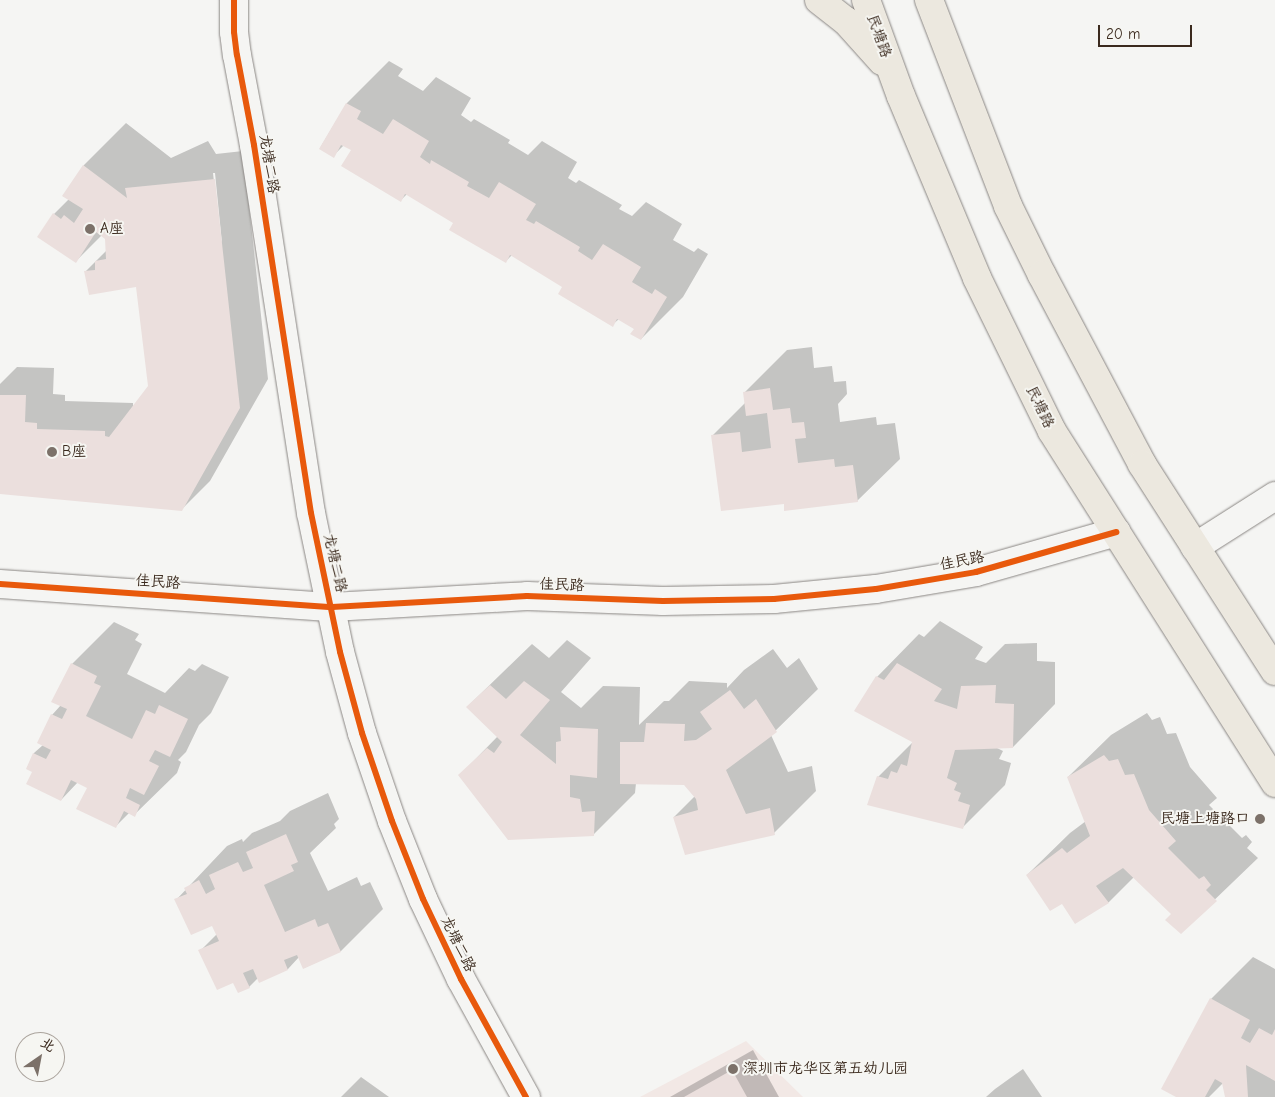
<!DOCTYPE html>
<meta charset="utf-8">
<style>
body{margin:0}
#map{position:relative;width:1275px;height:1097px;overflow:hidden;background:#f5f5f3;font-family:"Comic Neue","LXGW WenKai TC",sans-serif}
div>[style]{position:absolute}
.built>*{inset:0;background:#f2e8e5}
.shadow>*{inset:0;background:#0003}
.building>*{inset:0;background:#ebdfdd}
.roads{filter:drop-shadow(0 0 1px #8a8683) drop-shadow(0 0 1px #8a8683)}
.minor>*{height:28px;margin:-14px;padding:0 14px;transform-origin:14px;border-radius:14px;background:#f5f5f3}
.major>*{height:28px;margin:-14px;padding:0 14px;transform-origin:14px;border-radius:14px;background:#ece8df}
.cycleway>*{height:6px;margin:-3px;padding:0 3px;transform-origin:3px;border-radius:3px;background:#e8590c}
.dots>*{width:14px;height:14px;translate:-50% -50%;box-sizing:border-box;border:2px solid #f6f6f2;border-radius:50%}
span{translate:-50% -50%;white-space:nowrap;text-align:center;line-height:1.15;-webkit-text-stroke:4px #f6f6f2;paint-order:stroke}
.street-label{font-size:15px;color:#3b2a1e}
.poi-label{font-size:15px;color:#3b2a1e}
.left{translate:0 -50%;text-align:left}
.right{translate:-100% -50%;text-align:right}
.north{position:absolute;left:15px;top:1032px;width:50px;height:50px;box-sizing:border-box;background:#f6f6f2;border:1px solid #aba49d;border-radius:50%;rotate:33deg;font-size:14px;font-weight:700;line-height:20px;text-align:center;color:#3b2a1e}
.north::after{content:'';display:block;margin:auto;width:18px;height:22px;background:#7c7169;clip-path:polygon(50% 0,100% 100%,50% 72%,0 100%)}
.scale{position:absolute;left:1098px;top:25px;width:94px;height:22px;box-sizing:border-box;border:2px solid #3b2a1e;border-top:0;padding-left:6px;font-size:15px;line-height:18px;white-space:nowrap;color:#3b2a1e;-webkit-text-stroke:4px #f6f6f2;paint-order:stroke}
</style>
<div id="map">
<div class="built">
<i style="clip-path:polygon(746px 1041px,803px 1097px,640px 1097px)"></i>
</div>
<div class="shadow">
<i style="clip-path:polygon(389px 61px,403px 69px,398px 76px,423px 91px,436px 77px,471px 98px,461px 115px,471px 122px,474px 119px,510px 140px,508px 143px,528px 155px,542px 141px,577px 162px,568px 178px,576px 183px,579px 180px,622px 205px,619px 209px,632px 216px,646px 202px,682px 224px,673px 240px,694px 252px,698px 248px,708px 254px,683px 297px,641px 339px,635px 329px,619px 319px,612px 325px,564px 286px,512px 255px,505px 262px,454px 222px,407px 194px,401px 200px,352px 150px,344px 145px,333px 156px,320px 148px,347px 103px)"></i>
<i style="clip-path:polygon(evenodd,126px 123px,171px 158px,208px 141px,216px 154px,243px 151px,268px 379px,210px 481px,181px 510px,0 493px,0 384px,17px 367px,54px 368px,53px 394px,65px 395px,65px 401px,133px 403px,133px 407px,149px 386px,138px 286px,86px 271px,107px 250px,106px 239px,102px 235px,76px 261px,54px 214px,69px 199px,63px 196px,84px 165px,126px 123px,213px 173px,215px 173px,222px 243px,220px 237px,213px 173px)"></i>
<i style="clip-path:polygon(812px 347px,814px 368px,832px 366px,834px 382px,846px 381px,847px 394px,838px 404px,840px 422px,876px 417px,877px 425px,895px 423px,900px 459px,857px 501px,785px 502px,712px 436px,746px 402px,745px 392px,787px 350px)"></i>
<i style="clip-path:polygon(940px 621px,983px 647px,975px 659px,986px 663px,1005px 644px,1037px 643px,1037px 661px,1055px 662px,1055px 704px,1013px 747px,995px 747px,1003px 751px,999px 759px,1011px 763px,1005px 785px,963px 827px,878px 777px,914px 741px,877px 677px,919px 634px,924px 637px)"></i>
<i style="clip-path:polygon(114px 622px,139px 634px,135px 640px,142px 644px,127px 674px,165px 693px,189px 668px,195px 671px,202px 664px,229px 677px,211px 713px,199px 725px,186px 752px,178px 760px,181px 762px,177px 773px,134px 815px,130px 812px,116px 826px,88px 787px,78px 782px,61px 800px,34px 771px,27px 768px,34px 753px,43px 745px,52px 715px,61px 705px,72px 664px)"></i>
<i style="clip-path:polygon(567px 640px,591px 658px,561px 692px,581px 708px,603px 686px,640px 687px,639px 725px,664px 701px,669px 701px,689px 681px,727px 683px,727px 688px,744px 670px,773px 649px,787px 668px,799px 658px,818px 689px,771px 735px,788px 772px,812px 766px,816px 791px,774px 833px,674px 817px,695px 796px,685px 783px,636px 783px,635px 793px,593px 835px,460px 775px,498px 736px,467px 707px,532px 644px,549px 658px)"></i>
<i style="clip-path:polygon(1147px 713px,1152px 720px,1160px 717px,1167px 734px,1176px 733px,1190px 767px,1217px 798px,1209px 805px,1242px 838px,1246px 835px,1252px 842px,1247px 848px,1258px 858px,1181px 932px,1173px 913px,1134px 877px,1109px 902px,1075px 922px,1062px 902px,1027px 875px,1070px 833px,1086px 821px,1068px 777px,1111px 735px)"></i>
<i style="clip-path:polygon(328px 793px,339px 819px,334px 824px,336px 828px,310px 853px,328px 891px,357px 877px,361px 886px,370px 882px,383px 909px,341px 951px,304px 968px,299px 957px,288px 969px,260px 981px,258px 978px,249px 987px,234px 981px,200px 951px,217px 934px,212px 924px,176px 900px,227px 846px,242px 839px,243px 842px,252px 833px,280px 821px,290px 811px)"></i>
<i style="clip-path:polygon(1253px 957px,1275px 969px,1275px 1097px,1226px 1097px,1224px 1082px,1209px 1097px,1179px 1097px,1211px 999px)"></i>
<i style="clip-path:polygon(753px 1050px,779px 1097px,670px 1097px)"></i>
<i style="clip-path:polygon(1023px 1069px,1042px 1097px,986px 1097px,995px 1089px)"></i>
<i style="clip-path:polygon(361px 1077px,389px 1097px,341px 1097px)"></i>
</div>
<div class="building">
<i style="clip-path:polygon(346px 103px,361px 111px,357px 119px,383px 134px,393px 119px,429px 141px,420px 157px,430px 164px,431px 160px,469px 182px,467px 186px,489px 198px,499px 182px,536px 204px,526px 220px,534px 224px,536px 221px,580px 247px,578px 251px,592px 260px,603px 244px,641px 267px,632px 282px,652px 294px,655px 289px,667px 297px,641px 340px,630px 334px,634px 329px,617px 319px,613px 327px,558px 294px,562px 287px,510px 255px,506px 263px,449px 230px,453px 223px,405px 194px,401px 202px,341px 166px,351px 150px,341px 145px,334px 158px,319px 149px)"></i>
<i style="clip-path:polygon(83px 165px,127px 198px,125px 188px,215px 179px,240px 408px,182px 511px,0 494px,0 395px,26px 395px,25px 422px,37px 423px,37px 429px,105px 431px,105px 436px,109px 437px,148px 386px,136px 287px,89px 295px,84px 271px,95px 270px,95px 261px,106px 259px,105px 239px,96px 232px,76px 263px,37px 237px,53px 213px,61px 219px,64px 215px,74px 223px,83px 209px,62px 196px)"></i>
<i style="clip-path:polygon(770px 388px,773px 410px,790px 408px,792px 423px,804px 422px,806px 438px,795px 439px,798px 463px,834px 459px,835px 467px,853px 465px,858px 502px,784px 511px,784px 504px,721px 511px,711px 435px,740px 432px,742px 452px,771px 448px,767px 413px,746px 416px,743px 392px)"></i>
<i style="clip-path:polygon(71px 663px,97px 676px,94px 683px,101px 686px,86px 716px,132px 739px,146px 710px,155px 714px,159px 705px,188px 719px,170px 757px,155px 750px,149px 761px,159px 766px,144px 795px,130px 788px,126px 798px,140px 805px,135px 817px,124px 811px,116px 828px,76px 809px,87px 788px,71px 780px,61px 801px,26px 784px,32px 772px,26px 769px,33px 753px,46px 759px,51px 750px,37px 743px,51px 714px,62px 719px,67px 709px,51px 702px)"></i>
<i style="clip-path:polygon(897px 663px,942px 689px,934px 701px,957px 709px,961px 686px,996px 685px,995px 703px,1014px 704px,1013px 748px,955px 750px,947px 778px,957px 783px,954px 790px,961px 793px,958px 801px,970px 805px,963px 829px,867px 805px,877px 776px,888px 779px,891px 771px,897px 773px,901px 764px,907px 766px,912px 742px,854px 711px,876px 676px,884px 680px)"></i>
<i style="clip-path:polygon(524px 681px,550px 700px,520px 735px,556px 764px,556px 742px,561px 741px,560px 727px,598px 729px,597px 778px,570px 775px,570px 797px,580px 799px,582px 812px,595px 811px,594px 836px,508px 840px,458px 775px,487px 748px,494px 753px,502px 742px,466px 707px,490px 685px,506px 699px)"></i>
<i style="clip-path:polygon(730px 690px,744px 709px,756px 699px,777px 732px,726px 770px,746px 814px,770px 808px,775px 835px,685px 855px,673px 817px,698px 810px,696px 799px,684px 785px,620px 784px,620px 742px,644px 742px,646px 723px,685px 724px,684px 741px,696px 740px,712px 729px,700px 712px)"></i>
<i style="clip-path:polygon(1104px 755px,1109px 761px,1118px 759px,1125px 775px,1134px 774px,1149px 810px,1176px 841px,1168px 848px,1199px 879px,1204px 876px,1211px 885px,1206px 890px,1217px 901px,1181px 934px,1165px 920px,1171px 914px,1123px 868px,1096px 886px,1109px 903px,1075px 924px,1062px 904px,1050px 911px,1026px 875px,1062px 848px,1067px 853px,1090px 836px,1067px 777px)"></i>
<i style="clip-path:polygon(286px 834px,298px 862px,291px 865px,294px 871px,264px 885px,285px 932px,315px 919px,318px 927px,328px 923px,341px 952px,303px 969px,297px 955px,284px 960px,288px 970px,259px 983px,253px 969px,243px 973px,250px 988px,238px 993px,233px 983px,217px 990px,198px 950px,219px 941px,212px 926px,191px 935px,174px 899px,187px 894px,184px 888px,199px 880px,206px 894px,215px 889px,209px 875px,238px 862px,243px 872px,253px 868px,246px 852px)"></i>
<i style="clip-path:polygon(1210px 998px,1250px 1020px,1241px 1038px,1250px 1043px,1259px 1028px,1272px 1035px,1275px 1029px,1275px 1081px,1246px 1065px,1248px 1097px,1225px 1097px,1222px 1083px,1215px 1079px,1205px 1097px,1176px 1097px,1161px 1089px)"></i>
<i style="clip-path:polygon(732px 1070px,747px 1097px,684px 1097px)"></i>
</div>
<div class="roads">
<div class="minor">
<i style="left:234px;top:0;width:32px;rotate:90deg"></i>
<i style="left:234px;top:32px;width:23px;rotate:83deg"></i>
<i style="left:237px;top:55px;width:92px;rotate:79.3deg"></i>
<i style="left:254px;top:145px;width:372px;rotate:81.2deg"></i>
<i style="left:311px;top:513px;width:142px;rotate:78.2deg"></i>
<i style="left:340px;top:652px;width:84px;rotate:74.8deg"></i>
<i style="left:362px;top:733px;width:93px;rotate:71.2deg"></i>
<i style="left:392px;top:821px;width:84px;rotate:68.3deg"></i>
<i style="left:423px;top:899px;width:89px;rotate:64.6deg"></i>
<i style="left:461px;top:979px;width:135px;rotate:61.2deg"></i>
<i style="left:1195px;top:547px;width:95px;rotate:-32.5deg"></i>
<i style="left:0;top:584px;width:333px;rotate:4deg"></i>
<i style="left:332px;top:607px;width:195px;rotate:-3.2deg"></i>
<i style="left:527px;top:596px;width:136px;rotate:2.1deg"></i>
<i style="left:663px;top:601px;width:111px;rotate:-1deg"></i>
<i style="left:774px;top:599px;width:102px;rotate:-5.6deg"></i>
<i style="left:876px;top:589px;width:101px;rotate:-9.6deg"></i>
<i style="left:976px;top:572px;width:146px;rotate:-15.9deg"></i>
</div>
<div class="major">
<i style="left:819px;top:0;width:34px;rotate:38deg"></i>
<i style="left:846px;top:21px;width:54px;rotate:48deg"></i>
<i style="left:866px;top:0;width:102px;rotate:70deg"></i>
<i style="left:901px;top:96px;width:197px;rotate:67.3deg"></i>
<i style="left:977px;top:278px;width:170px;rotate:63.9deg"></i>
<i style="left:1052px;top:431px;width:417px;rotate:57.6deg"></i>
<i style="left:929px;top:0;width:221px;rotate:69deg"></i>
<i style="left:1008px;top:206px;width:77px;rotate:63.8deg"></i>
<i style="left:1042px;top:275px;width:214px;rotate:62.1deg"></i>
<i style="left:1142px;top:464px;width:246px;rotate:57.3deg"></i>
</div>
</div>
<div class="cycleway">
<i style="left:234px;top:0;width:32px;rotate:90deg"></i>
<i style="left:234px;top:32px;width:23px;rotate:83deg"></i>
<i style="left:237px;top:55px;width:92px;rotate:79.3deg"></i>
<i style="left:254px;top:145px;width:372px;rotate:81.2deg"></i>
<i style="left:311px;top:513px;width:142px;rotate:78.2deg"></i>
<i style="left:340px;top:652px;width:84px;rotate:74.8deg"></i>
<i style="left:362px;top:733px;width:93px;rotate:71.2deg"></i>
<i style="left:392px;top:821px;width:84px;rotate:68.3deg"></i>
<i style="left:423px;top:899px;width:89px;rotate:64.6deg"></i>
<i style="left:461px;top:979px;width:135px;rotate:61.2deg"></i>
<i style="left:0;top:584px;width:333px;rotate:4deg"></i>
<i style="left:332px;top:607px;width:195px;rotate:-3.2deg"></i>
<i style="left:527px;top:596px;width:136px;rotate:2.1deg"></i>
<i style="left:663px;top:601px;width:111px;rotate:-1deg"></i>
<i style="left:774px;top:599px;width:102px;rotate:-5.6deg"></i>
<i style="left:876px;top:589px;width:101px;rotate:-9.6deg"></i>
<i style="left:976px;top:572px;width:146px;rotate:-15.9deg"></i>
</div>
<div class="dots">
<i style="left:90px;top:229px;background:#7c7169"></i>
<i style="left:52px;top:452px;background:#7c7169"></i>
<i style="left:1260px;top:819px;background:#7c7169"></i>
<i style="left:733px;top:1069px;background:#7c7169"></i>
</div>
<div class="street-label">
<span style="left:879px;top:36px;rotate:70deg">民塘路</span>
<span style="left:269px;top:164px;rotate:81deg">龙塘二路</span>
<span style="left:1040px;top:407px;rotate:64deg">民塘路</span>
<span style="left:962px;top:561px;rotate:-11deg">佳民路</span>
<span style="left:335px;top:563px;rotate:77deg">龙塘二路</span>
<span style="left:158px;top:582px;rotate:4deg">佳民路</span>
<span style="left:562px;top:585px;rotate:2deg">佳民路</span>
<span style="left:458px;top:944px;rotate:64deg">龙塘二路</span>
</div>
<div class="poi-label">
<span class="left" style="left:100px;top:229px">A座</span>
<span class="left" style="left:62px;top:452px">B座</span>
<span class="right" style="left:1250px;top:819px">民塘上塘路口</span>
<span class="left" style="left:743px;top:1069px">深圳市龙华区第五幼儿园</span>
</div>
<div class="north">北</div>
<div class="scale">20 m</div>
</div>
